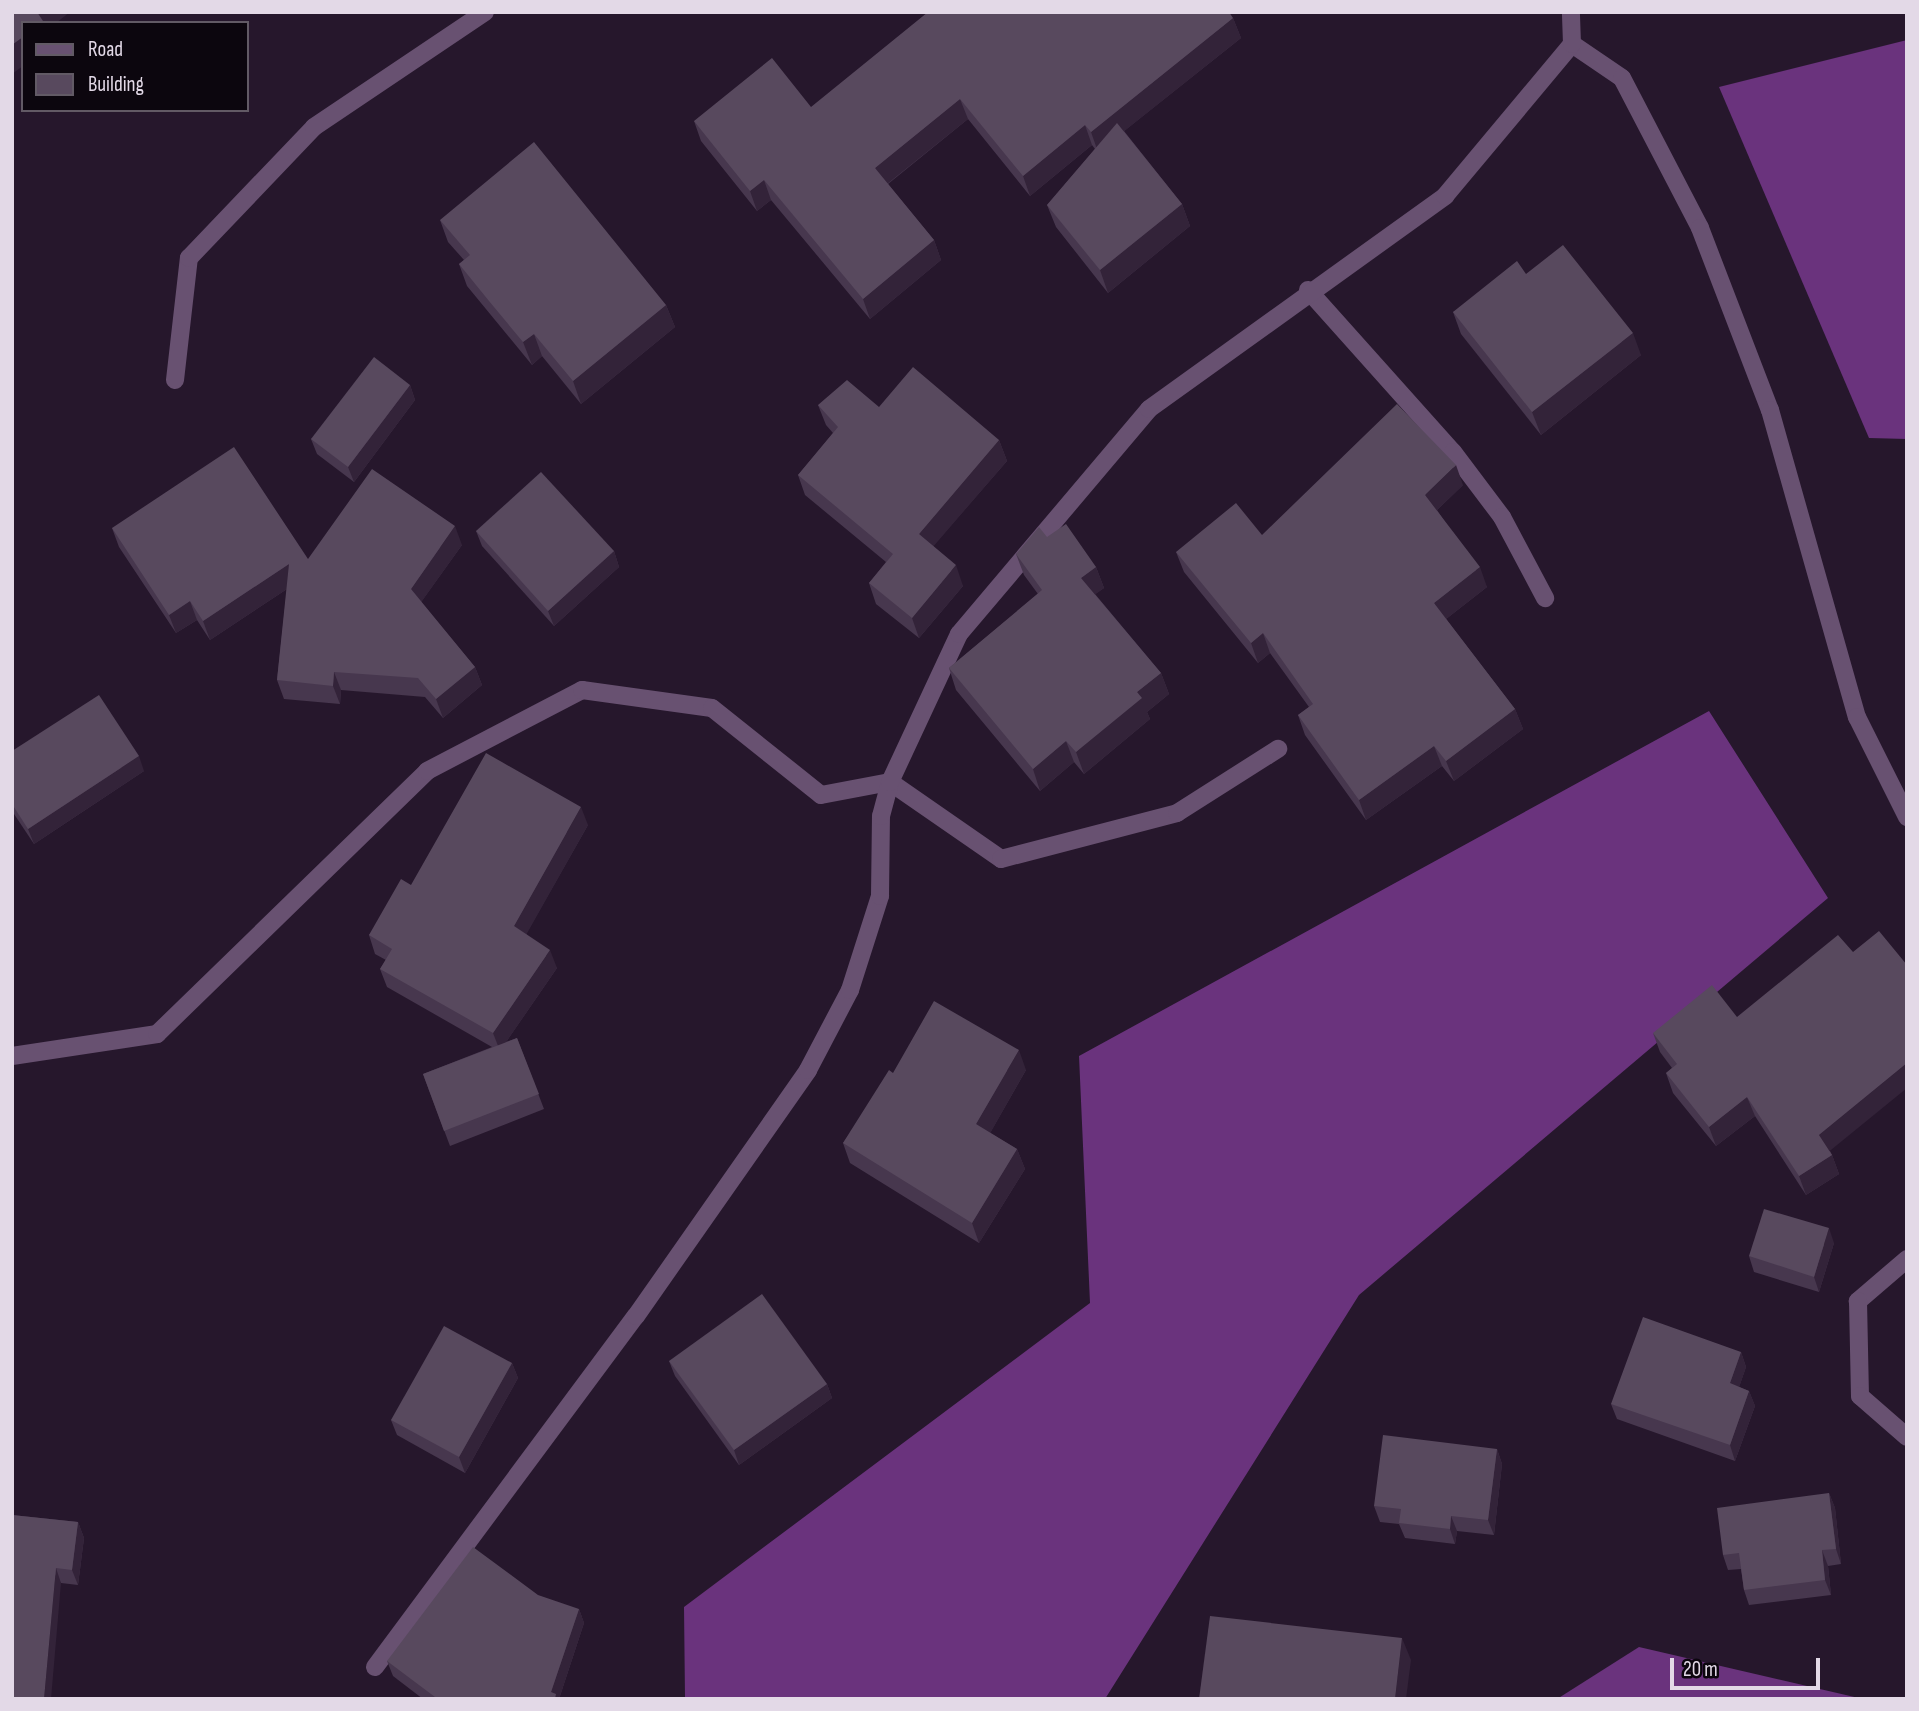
<!DOCTYPE html>
<style>
body{margin:0}
#map{position:relative;width:1919px;height:1711px;overflow:hidden;background:#26172c;font-family:"Sofia Sans Condensed",sans-serif}
div>[style]{position:absolute}
.forest>*{inset:0;background:#6a337d}
.street>*{height:18px;margin:-9px;padding:0 9px;transform-origin:9px;border-radius:9px;background:#685171}
.wall>*{inset:0;background:#47374e}
.shaded-wall>*{inset:0;background:#332339}
.building>*{inset:0;background:#58495e}
span{translate:-50% -50%;white-space:nowrap;text-align:center;line-height:1.15;-webkit-text-stroke:5px #0c060e;paint-order:stroke}
.frame{position:absolute;inset:0;border:14px solid #e3d9e7;pointer-events:none}
.legend{position:absolute;left:21px;top:21px;width:228px;height:91px;box-sizing:border-box;background:#0c060e;border:2px solid #625a65;margin:0;padding:9px 12px;list-style:none;font-size:21px;color:#e3d9e7}
.legend li{display:flex;align-items:center;gap:14px;height:35px}
.legend b{width:35px;border:2px solid #625a65}
.scale{position:absolute;left:1670px;top:1658px;width:150px;height:32px;box-sizing:border-box;border:4px solid #e3d9e7;border-top:0;padding-left:9px;font-size:21px;line-height:24px;white-space:nowrap;color:#e3d9e7;-webkit-text-stroke:5px #0c060e;paint-order:stroke}
</style>
<div id="map">
<div class="forest">
<i style="clip-path:polygon(1907px 40px,1907px 439px,1869px 438px,1719px 87px)"></i>
<i style="clip-path:polygon(1709px 711px,1828px 898px,1359px 1295px,1105px 1699px,685px 1699px,684px 1607px,1090px 1303px,1079px 1056px)"></i>
<i style="clip-path:polygon(1639px 1647px,1863px 1699px,1557px 1699px)"></i>
</div>
<div class="street">
<i style="left:1572px;top:44px;width:60px;rotate:34.2deg"></i>
<i style="left:1622px;top:78px;width:169px;rotate:62.5deg"></i>
<i style="left:1700px;top:228px;width:195px;rotate:69deg"></i>
<i style="left:1770px;top:410px;width:319px;rotate:74.2deg"></i>
<i style="left:1857px;top:717px;width:112px;rotate:63.4deg"></i>
<i style="left:1308px;top:290px;width:217px;rotate:48.2deg"></i>
<i style="left:1453px;top:452px;width:81px;rotate:53deg"></i>
<i style="left:1502px;top:517px;width:92px;rotate:62deg"></i>
<i style="left:175px;top:380px;width:123px;rotate:-83.5deg"></i>
<i style="left:189px;top:258px;width:181px;rotate:-46.3deg"></i>
<i style="left:314px;top:127px;width:206px;rotate:-33.9deg"></i>
<i style="left:12px;top:1056px;width:147px;rotate:-8.6deg"></i>
<i style="left:157px;top:1034px;width:377px;rotate:-44.2deg"></i>
<i style="left:427px;top:771px;width:175px;rotate:-27.6deg"></i>
<i style="left:582px;top:690px;width:131px;rotate:7.9deg"></i>
<i style="left:712px;top:708px;width:139px;rotate:38.6deg"></i>
<i style="left:821px;top:795px;width:70px;rotate:-10.7deg"></i>
<i style="left:890px;top:782px;width:135px;rotate:34.7deg"></i>
<i style="left:1001px;top:859px;width:182px;rotate:-14.6deg"></i>
<i style="left:1177px;top:813px;width:120px;rotate:-32.4deg"></i>
<i style="left:1907px;top:1259px;width:65px;rotate:139.4deg"></i>
<i style="left:1858px;top:1301px;width:95px;rotate:88.8deg"></i>
<i style="left:1860px;top:1396px;width:62px;rotate:41.1deg"></i>
<i style="left:375px;top:1667px;width:437px;rotate:-53.4deg"></i>
<i style="left:636px;top:1316px;width:300px;rotate:-55deg"></i>
<i style="left:808px;top:1070px;width:90px;rotate:-62.3deg"></i>
<i style="left:850px;top:990px;width:99px;rotate:-72.3deg"></i>
<i style="left:880px;top:896px;width:80px;rotate:-89.3deg"></i>
<i style="left:881px;top:816px;width:35px;rotate:-75deg"></i>
<i style="left:890px;top:782px;width:163px;rotate:-65deg"></i>
<i style="left:959px;top:634px;width:294px;rotate:-49.8deg"></i>
<i style="left:1149px;top:409px;width:365px;rotate:-35.7deg"></i>
<i style="left:1445px;top:196px;width:198px;rotate:-50.1deg"></i>
<i style="left:1572px;top:44px;width:32px;rotate:-92deg"></i>
</div>
<div class="wall">
<i style="clip-path:polygon(1233px 18px,1241px 38px,1124px 131px,1182px 204px,1190px 226px,1108px 293px,1056px 227px,1047px 205px,1095px 149px,1092px 145px,1030px 196px,968px 119px,888px 184px,934px 240px,941px 260px,870px 319px,771px 200px,757px 211px,701px 141px,694px 121px,811px 107px)"></i>
<i style="clip-path:polygon(440px 220px,666px 305px,675px 327px,581px 404px,542px 356px,532px 365px,467px 286px,459px 264px,464px 260px,448px 242px)"></i>
<i style="clip-path:polygon(1526px 274px,1641px 355px,1541px 435px,1461px 334px,1453px 312px)"></i>
<i style="clip-path:polygon(410px 385px,415px 400px,354px 482px,317px 454px,311px 439px)"></i>
<i style="clip-path:polygon(818px 405px,879px 407px,999px 440px,1007px 461px,933px 546px,963px 586px,919px 638px,876px 604px,869px 583px,886px 562px,805px 495px,798px 475px,833px 433px,826px 425px)"></i>
<i style="clip-path:polygon(1463px 485px,1437px 510px,1487px 587px,1446px 619px,1515px 709px,1523px 729px,1454px 781px,1442px 766px,1366px 820px,1305px 735px,1298px 715px,1309px 707px,1270px 653px,1258px 663px,1184px 572px,1176px 552px,1262px 535px)"></i>
<i style="clip-path:polygon(112px 528px,308px 559px,462px 545px,421px 602px,475px 667px,482px 685px,443px 718px,425px 697px,341px 690px,340px 704px,284px 699px,277px 680px,287px 589px,210px 640px,197px 620px,176px 633px,119px 547px)"></i>
<i style="clip-path:polygon(476px 531px,614px 551px,619px 567px,554px 626px,482px 546px)"></i>
<i style="clip-path:polygon(1047px 537px,1096px 567px,1104px 588px,1095px 594px,1161px 673px,1169px 694px,1147px 712px,1150px 719px,1084px 774px,1074px 762px,1040px 791px,956px 690px,949px 668px,1038px 594px,1024px 575px,1016px 554px)"></i>
<i style="clip-path:polygon(12px 751px,144px 771px,34px 844px,12px 811px)"></i>
<i style="clip-path:polygon(588px 825px,526px 934px,557px 968px,506px 1042px,517px 1038px,544px 1109px,450px 1146px,423px 1074px,492px 1047px,387px 987px,380px 969px,386px 960px,375px 954px,369px 935px,411px 885px)"></i>
<i style="clip-path:polygon(1653px 1033px,1830px 1151px,1832px 1155px,1839px 1174px,1806px 1195px,1755px 1116px,1716px 1146px,1673px 1093px,1666px 1073px,1672px 1068px,1660px 1052px)"></i>
<i style="clip-path:polygon(1026px 1070px,990px 1133px,1017px 1149px,1025px 1169px,979px 1243px,850px 1163px,843px 1143px,893px 1073px)"></i>
<i style="clip-path:polygon(1834px 1243px,1819px 1292px,1754px 1272px,1749px 1256px)"></i>
<i style="clip-path:polygon(1741px 1352px,1746px 1367px,1739px 1387px,1749px 1391px,1755px 1406px,1735px 1461px,1617px 1419px,1611px 1404px)"></i>
<i style="clip-path:polygon(669px 1361px,827px 1384px,832px 1398px,739px 1465px,675px 1376px)"></i>
<i style="clip-path:polygon(512px 1363px,518px 1378px,465px 1473px,397px 1435px,391px 1420px)"></i>
<i style="clip-path:polygon(1497px 1449px,1502px 1464px,1494px 1535px,1457px 1531px,1455px 1544px,1405px 1538px,1399px 1524px,1380px 1522px,1374px 1506px)"></i>
<i style="clip-path:polygon(1829px 1493px,1835px 1508px,1841px 1564px,1828px 1566px,1831px 1595px,1749px 1605px,1744px 1590px,1741px 1569px,1728px 1570px,1723px 1555px)"></i>
<i style="clip-path:polygon(12px 1515px,78px 1522px,84px 1538px,78px 1585px,61px 1583px)"></i>
<i style="clip-path:polygon(579px 1609px,584px 1623px,559px 1699px,423px 1699px,393px 1676px,387px 1661px)"></i>
</div>
<div class="shaded-wall">
<i style="clip-path:polygon(36px 12px,70px 12px,56px 23px,39px 23px)"></i>
<i style="clip-path:polygon(1233px 18px,1241px 38px,1098px 152px,1091px 132px)"></i>
<i style="clip-path:polygon(23px 37px,23px 66px,12px 74px,12px 45px)"></i>
<i style="clip-path:polygon(960px 99px,968px 119px,882px 188px,875px 168px)"></i>
<i style="clip-path:polygon(1085px 125px,1092px 145px,1030px 196px,1023px 176px)"></i>
<i style="clip-path:polygon(764px 180px,771px 200px,757px 211px,750px 191px)"></i>
<i style="clip-path:polygon(1182px 204px,1190px 226px,1108px 293px,1100px 270px)"></i>
<i style="clip-path:polygon(934px 240px,941px 260px,870px 319px,863px 299px)"></i>
<i style="clip-path:polygon(666px 305px,675px 327px,581px 404px,573px 381px)"></i>
<i style="clip-path:polygon(1633px 333px,1641px 355px,1541px 435px,1532px 412px)"></i>
<i style="clip-path:polygon(534px 334px,542px 356px,532px 365px,523px 342px)"></i>
<i style="clip-path:polygon(410px 385px,415px 400px,354px 482px,348px 467px)"></i>
<i style="clip-path:polygon(999px 440px,1007px 461px,926px 555px,919px 534px)"></i>
<i style="clip-path:polygon(1456px 465px,1463px 485px,1432px 515px,1425px 495px)"></i>
<i style="clip-path:polygon(455px 526px,462px 545px,417px 608px,411px 589px)"></i>
<i style="clip-path:polygon(614px 551px,619px 567px,554px 626px,548px 611px)"></i>
<i style="clip-path:polygon(289px 564px,296px 583px,210px 640px,203px 621px)"></i>
<i style="clip-path:polygon(956px 565px,963px 586px,919px 638px,912px 618px)"></i>
<i style="clip-path:polygon(1096px 567px,1104px 588px,1089px 599px,1081px 578px)"></i>
<i style="clip-path:polygon(1480px 567px,1487px 587px,1441px 623px,1434px 603px)"></i>
<i style="clip-path:polygon(190px 601px,197px 620px,176px 633px,169px 615px)"></i>
<i style="clip-path:polygon(1263px 633px,1270px 653px,1258px 663px,1251px 643px)"></i>
<i style="clip-path:polygon(475px 667px,482px 685px,443px 718px,436px 699px)"></i>
<i style="clip-path:polygon(334px 672px,341px 690px,340px 704px,333px 686px)"></i>
<i style="clip-path:polygon(1161px 673px,1169px 694px,1147px 712px,1150px 719px,1084px 774px,1076px 752px,1137px 692px)"></i>
<i style="clip-path:polygon(1515px 709px,1523px 729px,1454px 781px,1446px 761px)"></i>
<i style="clip-path:polygon(1066px 741px,1074px 762px,1040px 791px,1033px 769px)"></i>
<i style="clip-path:polygon(1434px 746px,1442px 766px,1366px 820px,1359px 800px)"></i>
<i style="clip-path:polygon(139px 756px,144px 771px,34px 844px,28px 829px)"></i>
<i style="clip-path:polygon(581px 807px,588px 825px,521px 944px,514px 926px)"></i>
<i style="clip-path:polygon(550px 950px,557px 968px,500px 1051px,493px 1033px)"></i>
<i style="clip-path:polygon(1019px 1050px,1026px 1070px,984px 1144px,976px 1124px)"></i>
<i style="clip-path:polygon(1907px 1063px,1907px 1088px,1826px 1154px,1819px 1135px)"></i>
<i style="clip-path:polygon(1747px 1097px,1755px 1116px,1716px 1146px,1709px 1127px)"></i>
<i style="clip-path:polygon(1017px 1149px,1025px 1169px,979px 1243px,972px 1223px)"></i>
<i style="clip-path:polygon(1832px 1155px,1839px 1174px,1806px 1195px,1799px 1176px)"></i>
<i style="clip-path:polygon(1829px 1228px,1834px 1243px,1819px 1292px,1814px 1277px)"></i>
<i style="clip-path:polygon(1741px 1352px,1746px 1367px,1735px 1399px,1730px 1383px)"></i>
<i style="clip-path:polygon(512px 1363px,518px 1378px,465px 1473px,459px 1457px)"></i>
<i style="clip-path:polygon(827px 1384px,832px 1398px,739px 1465px,734px 1450px)"></i>
<i style="clip-path:polygon(1749px 1391px,1755px 1406px,1735px 1461px,1730px 1445px)"></i>
<i style="clip-path:polygon(1497px 1449px,1502px 1464px,1494px 1535px,1488px 1520px)"></i>
<i style="clip-path:polygon(1829px 1493px,1835px 1508px,1841px 1564px,1836px 1549px)"></i>
<i style="clip-path:polygon(1451px 1516px,1457px 1531px,1455px 1544px,1450px 1529px)"></i>
<i style="clip-path:polygon(78px 1522px,84px 1538px,78px 1585px,72px 1570px)"></i>
<i style="clip-path:polygon(1822px 1550px,1828px 1566px,1831px 1595px,1825px 1580px)"></i>
<i style="clip-path:polygon(56px 1568px,61px 1583px,51px 1699px,44px 1699px)"></i>
<i style="clip-path:polygon(579px 1609px,584px 1623px,559px 1699px,553px 1699px,551px 1692px)"></i>
<i style="clip-path:polygon(1402px 1638px,1411px 1660px,1406px 1699px,1395px 1699px)"></i>
</div>
<div class="building">
<i style="clip-path:polygon(12px 12px,37px 12px,43px 21px,41px 23px,23px 23px,23px 37px,12px 45px)"></i>
<i style="clip-path:polygon(928px 12px,1229px 12px,1233px 18px,1091px 132px,1085px 125px,1023px 176px,960px 99px,875px 168px,934px 240px,863px 299px,764px 180px,750px 191px,694px 121px,772px 58px,811px 107px)"></i>
<i style="clip-path:polygon(1117px 123px,1182px 204px,1100px 270px,1047px 205px)"></i>
<i style="clip-path:polygon(534px 142px,666px 305px,573px 381px,534px 334px,523px 342px,489px 301px,459px 264px,470px 255px,440px 220px)"></i>
<i style="clip-path:polygon(1563px 245px,1633px 333px,1532px 412px,1453px 312px,1517px 261px,1526px 274px)"></i>
<i style="clip-path:polygon(374px 357px,410px 385px,348px 467px,311px 439px)"></i>
<i style="clip-path:polygon(913px 367px,999px 440px,919px 534px,956px 565px,912px 618px,869px 583px,893px 554px,798px 475px,838px 427px,818px 405px,847px 380px,879px 407px)"></i>
<i style="clip-path:polygon(1397px 404px,1456px 465px,1425px 495px,1480px 567px,1434px 603px,1515px 709px,1446px 761px,1434px 746px,1359px 800px,1298px 715px,1313px 704px,1263px 633px,1251px 643px,1176px 552px,1236px 503px,1262px 535px)"></i>
<i style="clip-path:polygon(234px 447px,308px 559px,372px 469px,455px 526px,411px 589px,475px 667px,436px 699px,418px 678px,334px 672px,333px 686px,277px 680px,289px 564px,203px 621px,190px 601px,169px 615px,112px 528px)"></i>
<i style="clip-path:polygon(541px 472px,614px 551px,548px 611px,476px 531px)"></i>
<i style="clip-path:polygon(1066px 524px,1096px 567px,1081px 578px,1161px 673px,1137px 692px,1142px 698px,1076px 752px,1066px 741px,1033px 769px,949px 668px,1042px 590px,1016px 554px,1039px 527px,1047px 537px)"></i>
<i style="clip-path:polygon(99px 695px,139px 756px,28px 829px,12px 804px,12px 751px)"></i>
<i style="clip-path:polygon(486px 753px,581px 807px,514px 926px,550px 950px,493px 1033px,380px 969px,392px 949px,369px 935px,401px 879px,411px 885px)"></i>
<i style="clip-path:polygon(1879px 931px,1907px 965px,1907px 1063px,1819px 1135px,1832px 1155px,1799px 1176px,1747px 1097px,1709px 1127px,1666px 1073px,1677px 1064px,1653px 1033px,1712px 985px,1737px 1017px,1838px 935px,1853px 952px)"></i>
<i style="clip-path:polygon(934px 1001px,1019px 1050px,976px 1124px,1017px 1149px,972px 1223px,843px 1143px,889px 1070px,893px 1073px)"></i>
<i style="clip-path:polygon(517px 1038px,539px 1094px,444px 1131px,423px 1074px)"></i>
<i style="clip-path:polygon(1764px 1209px,1829px 1228px,1814px 1277px,1749px 1256px)"></i>
<i style="clip-path:polygon(762px 1294px,827px 1384px,734px 1450px,669px 1361px)"></i>
<i style="clip-path:polygon(1643px 1317px,1741px 1352px,1730px 1383px,1749px 1391px,1730px 1445px,1611px 1404px)"></i>
<i style="clip-path:polygon(444px 1326px,512px 1363px,459px 1457px,391px 1420px)"></i>
<i style="clip-path:polygon(1383px 1435px,1497px 1449px,1488px 1520px,1451px 1516px,1450px 1529px,1399px 1523px,1401px 1509px,1374px 1506px)"></i>
<i style="clip-path:polygon(1829px 1493px,1836px 1549px,1822px 1550px,1825px 1580px,1744px 1590px,1739px 1553px,1723px 1555px,1717px 1508px)"></i>
<i style="clip-path:polygon(12px 1515px,78px 1522px,72px 1570px,56px 1568px,44px 1699px,12px 1699px)"></i>
<i style="clip-path:polygon(473px 1547px,538px 1595px,579px 1609px,551px 1692px,556px 1694px,555px 1699px,434px 1699px,435px 1697px,387px 1661px)"></i>
<i style="clip-path:polygon(1210px 1616px,1402px 1638px,1395px 1699px,1199px 1699px)"></i>
</div>
<div class="frame"></div>
<ul class="legend">
<li><b style="height:9px;background:#685171"></b>Road</li>
<li><b style="height:19px;background:#58495e"></b>Building</li>
</ul>
<div class="scale">20 m</div>
</div>
